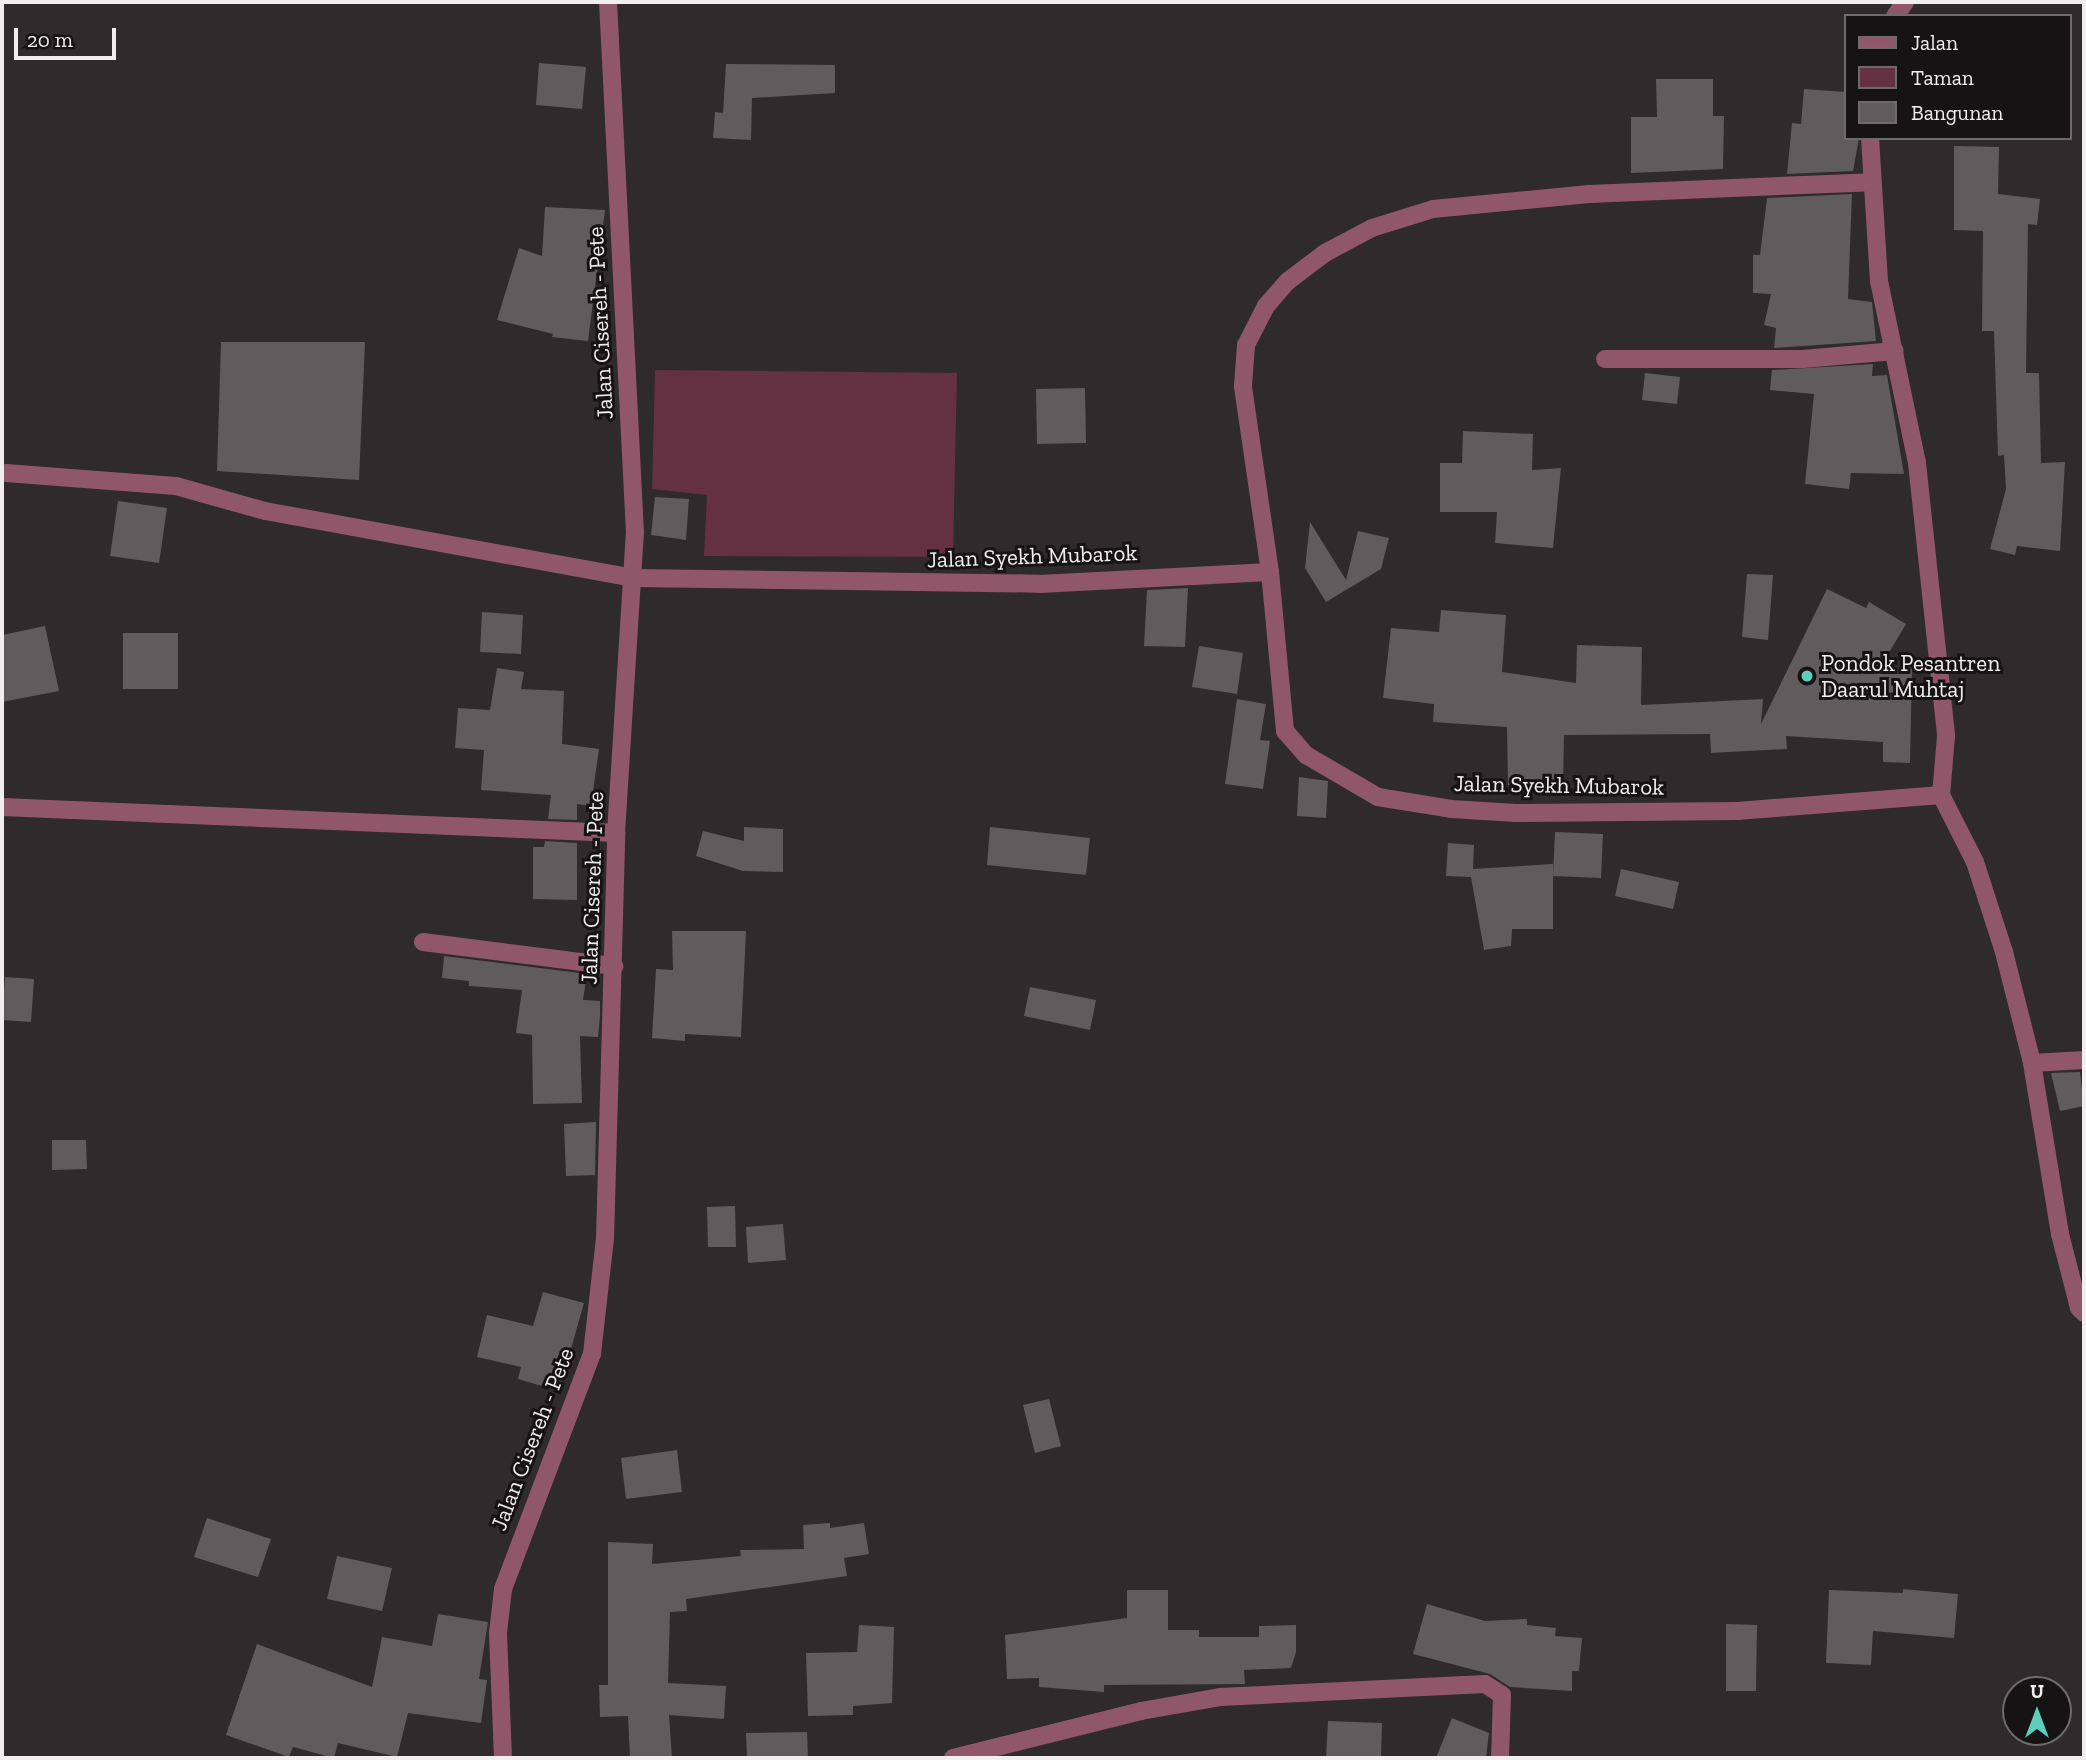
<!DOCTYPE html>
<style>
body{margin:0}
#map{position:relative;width:2086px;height:1760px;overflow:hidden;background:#2f2a2b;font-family:"Zilla Slab",serif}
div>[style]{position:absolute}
.green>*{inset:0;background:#643142}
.building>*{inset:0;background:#605b5c}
.minor>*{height:18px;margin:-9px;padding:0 9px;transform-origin:9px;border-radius:9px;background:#8f5769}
.dots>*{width:19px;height:19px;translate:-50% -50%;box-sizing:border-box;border:4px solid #151314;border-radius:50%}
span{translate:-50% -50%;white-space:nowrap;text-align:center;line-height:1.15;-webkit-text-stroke:6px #151314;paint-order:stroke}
.street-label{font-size:23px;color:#f1eeef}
.poi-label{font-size:23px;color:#f1eeef}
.left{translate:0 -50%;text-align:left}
.frame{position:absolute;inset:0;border:4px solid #f1eeef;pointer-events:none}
.legend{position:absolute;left:1844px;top:14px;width:228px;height:126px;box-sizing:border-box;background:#151314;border:2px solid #6d6b6c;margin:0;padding:9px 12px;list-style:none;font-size:21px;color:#f1eeef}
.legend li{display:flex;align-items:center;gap:14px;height:35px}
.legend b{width:35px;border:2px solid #6d6b6c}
.north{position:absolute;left:2002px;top:1676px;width:70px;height:70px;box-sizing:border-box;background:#151314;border:2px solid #6d6b6c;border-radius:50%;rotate:0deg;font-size:19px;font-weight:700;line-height:28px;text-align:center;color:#f1eeef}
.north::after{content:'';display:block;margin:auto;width:24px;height:32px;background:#5cceba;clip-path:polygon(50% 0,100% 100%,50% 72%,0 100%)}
.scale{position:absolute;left:14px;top:28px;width:102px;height:32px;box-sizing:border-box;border:4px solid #f1eeef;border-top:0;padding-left:9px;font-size:21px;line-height:24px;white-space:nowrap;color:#f1eeef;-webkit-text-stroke:5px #151314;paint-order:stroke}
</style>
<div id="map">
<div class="green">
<i style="clip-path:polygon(655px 370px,957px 373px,953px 557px,704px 556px,707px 495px,652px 489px)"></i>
</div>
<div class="building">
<i style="clip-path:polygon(539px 63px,586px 67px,582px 109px,536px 105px)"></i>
<i style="clip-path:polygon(726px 64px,835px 65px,835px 93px,752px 98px,751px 140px,713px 138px,715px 112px,723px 113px)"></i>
<i style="clip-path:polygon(1656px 79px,1713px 79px,1713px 116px,1724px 116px,1723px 169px,1631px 173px,1631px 117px,1657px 117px)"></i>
<i style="clip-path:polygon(1804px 89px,1846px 92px,1846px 138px,1859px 138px,1853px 171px,1787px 174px,1792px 123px,1801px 124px)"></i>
<i style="clip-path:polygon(1954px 146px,1999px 147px,1998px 194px,2040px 199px,2037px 225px,2028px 224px,2026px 373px,2039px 373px,2041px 463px,2065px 462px,2060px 551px,2017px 546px,2015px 555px,1990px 549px,2006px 489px,2004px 455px,1998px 456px,1994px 331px,1982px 331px,1983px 231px,1954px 230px)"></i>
<i style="clip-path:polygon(1852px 194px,1848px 299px,1872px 302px,1876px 341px,1774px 348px,1776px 328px,1764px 325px,1771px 294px,1753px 293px,1753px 255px,1760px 255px,1767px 198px)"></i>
<i style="clip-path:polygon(545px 207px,605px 210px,588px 341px,552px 337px,553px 334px,497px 320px,519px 248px,542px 256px)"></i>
<i style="clip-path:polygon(221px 342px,365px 342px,359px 480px,217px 471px)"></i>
<i style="clip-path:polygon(1873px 364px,1872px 376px,1887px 375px,1904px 474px,1851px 473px,1849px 489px,1805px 484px,1814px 394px,1770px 390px,1772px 370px)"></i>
<i style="clip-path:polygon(1645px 373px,1680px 377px,1677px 404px,1642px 400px)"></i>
<i style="clip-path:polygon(1085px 388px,1086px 443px,1037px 444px,1036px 389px)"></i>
<i style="clip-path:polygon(1463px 431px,1533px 434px,1532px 470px,1561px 468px,1553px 548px,1495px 543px,1497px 512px,1440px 512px,1440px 463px,1462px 463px)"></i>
<i style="clip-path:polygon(655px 497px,689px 499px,686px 540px,651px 535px)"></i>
<i style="clip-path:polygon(118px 501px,167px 508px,159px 563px,110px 556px)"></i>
<i style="clip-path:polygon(1310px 522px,1346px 580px,1358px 531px,1389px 538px,1381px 569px,1326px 602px,1305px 568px)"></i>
<i style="clip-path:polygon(1747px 574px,1773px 575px,1768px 640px,1742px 637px)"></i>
<i style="clip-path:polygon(1188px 588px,1185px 647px,1144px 646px,1147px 590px)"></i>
<i style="clip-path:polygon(1827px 589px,1866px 608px,1869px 602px,1906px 624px,1881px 666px,1912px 667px,1910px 763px,1883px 762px,1883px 742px,1786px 736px,1787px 749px,1711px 753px,1710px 734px,1564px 735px,1563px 786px,1508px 785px,1507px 727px,1433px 722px,1434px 704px,1383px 698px,1391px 628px,1439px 632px,1441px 610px,1506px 615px,1502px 672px,1576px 683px,1577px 645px,1642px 647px,1641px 705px,1763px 699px,1761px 724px)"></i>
<i style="clip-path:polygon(482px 612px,523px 615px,521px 654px,480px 652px)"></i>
<i style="clip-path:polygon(45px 626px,59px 691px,2px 702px,2px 635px)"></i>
<i style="clip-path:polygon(123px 633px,178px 633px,178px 689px,123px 689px)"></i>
<i style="clip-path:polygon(1199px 646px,1243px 653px,1237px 694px,1192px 687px)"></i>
<i style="clip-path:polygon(497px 668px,524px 672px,521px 689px,564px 691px,562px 744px,599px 749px,591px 806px,577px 804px,577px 820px,548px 819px,551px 795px,481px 790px,484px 750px,455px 748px,458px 708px,490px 710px)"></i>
<i style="clip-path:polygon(1237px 699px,1266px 704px,1260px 740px,1270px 741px,1263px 789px,1225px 784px)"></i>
<i style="clip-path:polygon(1299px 777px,1328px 781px,1326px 818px,1297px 816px)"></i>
<i style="clip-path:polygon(744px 827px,783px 829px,783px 872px,743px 871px,696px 856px,703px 831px,744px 841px)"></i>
<i style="clip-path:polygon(990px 827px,1090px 838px,1086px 875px,987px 865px)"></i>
<i style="clip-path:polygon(1555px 832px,1603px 834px,1601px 878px,1553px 876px)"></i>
<i style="clip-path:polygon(545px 841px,577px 843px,577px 900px,533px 899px,533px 847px,544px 847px)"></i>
<i style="clip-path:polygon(1448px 843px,1474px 845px,1473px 869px,1553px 864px,1553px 929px,1512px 929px,1511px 946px,1484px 950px,1471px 877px,1446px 876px)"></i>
<i style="clip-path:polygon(1621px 869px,1679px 882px,1673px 909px,1615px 896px)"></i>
<i style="clip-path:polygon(672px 931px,746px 931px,741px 1037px,685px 1034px,685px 1041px,652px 1038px,656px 969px,673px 970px)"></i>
<i style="clip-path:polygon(444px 956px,587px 974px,583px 1000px,600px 1001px,600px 1016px,598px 1037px,580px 1036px,582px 1103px,533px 1104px,532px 1035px,516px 1033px,522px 990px,469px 986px,469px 981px,442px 978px)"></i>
<i style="clip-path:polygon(5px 977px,34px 979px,31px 1022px,2px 1020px)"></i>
<i style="clip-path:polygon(1030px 987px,1096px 1000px,1090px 1030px,1024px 1016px)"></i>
<i style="clip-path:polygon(2080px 1072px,2084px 1106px,2060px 1111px,2051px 1073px)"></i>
<i style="clip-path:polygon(596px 1122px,595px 1175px,566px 1176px,564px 1124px)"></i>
<i style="clip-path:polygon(52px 1140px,86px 1140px,87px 1169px,52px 1170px)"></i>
<i style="clip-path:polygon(735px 1206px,736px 1247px,708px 1247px,707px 1207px)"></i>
<i style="clip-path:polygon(783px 1224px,786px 1260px,748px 1263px,746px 1227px)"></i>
<i style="clip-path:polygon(543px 1292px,584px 1303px,559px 1391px,518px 1379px,521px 1367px,477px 1357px,487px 1315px,533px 1326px)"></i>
<i style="clip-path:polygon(1049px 1399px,1061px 1446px,1035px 1453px,1023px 1405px)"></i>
<i style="clip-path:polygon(677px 1450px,682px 1492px,626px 1499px,621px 1458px)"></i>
<i style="clip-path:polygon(207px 1518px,271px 1539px,258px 1577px,194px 1557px)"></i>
<i style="clip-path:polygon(830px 1523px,830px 1528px,864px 1523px,869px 1554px,844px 1558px,847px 1576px,686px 1599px,687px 1611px,670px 1612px,668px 1683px,726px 1686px,724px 1719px,669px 1715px,672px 1758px,630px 1758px,628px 1716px,600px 1717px,599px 1685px,608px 1685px,608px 1542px,653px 1544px,652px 1564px,741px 1556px,740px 1550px,804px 1549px,803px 1525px)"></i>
<i style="clip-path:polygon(337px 1556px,392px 1568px,382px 1611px,327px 1599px)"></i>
<i style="clip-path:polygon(1903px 1589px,1958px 1594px,1954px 1638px,1873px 1631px,1871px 1665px,1826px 1663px,1829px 1590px,1903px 1593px)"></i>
<i style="clip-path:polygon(1127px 1590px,1168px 1590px,1168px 1630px,1199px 1630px,1199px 1637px,1259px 1637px,1259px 1626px,1296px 1625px,1296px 1652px,1291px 1668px,1244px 1670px,1245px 1684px,1104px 1685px,1104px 1692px,1039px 1687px,1039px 1678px,1007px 1679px,1005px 1635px,1127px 1618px)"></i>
<i style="clip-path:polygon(1427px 1604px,1485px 1621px,1527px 1619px,1527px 1625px,1556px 1628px,1555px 1636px,1582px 1638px,1579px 1671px,1572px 1671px,1572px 1691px,1510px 1687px,1490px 1674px,1413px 1654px)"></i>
<i style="clip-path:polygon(438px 1614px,488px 1622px,479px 1679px,487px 1680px,481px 1723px,408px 1713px,397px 1757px,338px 1743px,334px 1758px,293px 1747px,289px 1757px,226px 1735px,257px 1644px,372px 1687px,382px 1637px,432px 1646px)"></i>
<i style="clip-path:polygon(1726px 1624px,1757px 1625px,1756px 1691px,1726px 1691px)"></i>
<i style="clip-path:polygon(859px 1625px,894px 1627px,892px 1703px,853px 1706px,853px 1715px,808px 1716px,806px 1653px,857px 1652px)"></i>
<i style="clip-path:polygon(1452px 1718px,1489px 1733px,1486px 1758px,1436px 1758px)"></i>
<i style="clip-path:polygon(1328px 1721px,1382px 1723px,1381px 1758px,1326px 1758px)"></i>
<i style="clip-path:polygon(807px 1732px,808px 1758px,747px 1758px,746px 1733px)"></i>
</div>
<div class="minor">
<i style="left:1895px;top:16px;width:17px;rotate:-54deg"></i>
<i style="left:1870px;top:138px;width:143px;rotate:86.4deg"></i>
<i style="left:1879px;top:281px;width:186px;rotate:78.2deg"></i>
<i style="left:1917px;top:463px;width:275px;rotate:83.9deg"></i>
<i style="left:1946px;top:736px;width:59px;rotate:94.8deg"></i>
<i style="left:1605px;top:359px;width:198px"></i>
<i style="left:1803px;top:359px;width:92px;rotate:-5deg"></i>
<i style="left:6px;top:473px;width:170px;rotate:4.4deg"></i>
<i style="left:176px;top:486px;width:92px;rotate:15.7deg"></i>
<i style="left:265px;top:511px;width:374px;rotate:10.3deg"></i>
<i style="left:633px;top:578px;width:407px;rotate:0.8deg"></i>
<i style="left:1040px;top:584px;width:230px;rotate:-3deg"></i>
<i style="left:1270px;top:572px;width:160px;rotate:84.6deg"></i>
<i style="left:1285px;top:731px;width:32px;rotate:49deg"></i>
<i style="left:1306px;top:755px;width:83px;rotate:30.3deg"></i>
<i style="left:1378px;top:797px;width:74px;rotate:9.3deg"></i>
<i style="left:1451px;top:809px;width:65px;rotate:3.5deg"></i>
<i style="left:1516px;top:813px;width:221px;rotate:-0.5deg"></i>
<i style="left:1737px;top:811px;width:205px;rotate:-4.5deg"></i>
<i style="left:1270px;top:572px;width:188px;rotate:-98.3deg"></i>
<i style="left:1243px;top:386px;width:41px;rotate:-85.8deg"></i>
<i style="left:1246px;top:345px;width:44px;rotate:-62.9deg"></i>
<i style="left:1266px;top:306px;width:33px;rotate:-49deg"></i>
<i style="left:1288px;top:281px;width:46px;rotate:-37.1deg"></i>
<i style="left:1325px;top:253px;width:53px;rotate:-28deg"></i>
<i style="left:1372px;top:228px;width:64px;rotate:-17.3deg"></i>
<i style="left:1433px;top:209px;width:157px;rotate:-5.5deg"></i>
<i style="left:1589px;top:194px;width:282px;rotate:-2.4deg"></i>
<i style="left:1941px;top:795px;width:75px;rotate:63.1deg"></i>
<i style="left:1975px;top:862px;width:95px;rotate:72.1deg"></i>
<i style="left:2004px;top:952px;width:114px;rotate:75.8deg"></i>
<i style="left:2032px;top:1063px;width:173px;rotate:80.7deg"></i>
<i style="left:2060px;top:1234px;width:76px;rotate:75.6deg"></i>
<i style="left:2079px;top:1308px;width:7px;rotate:45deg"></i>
<i style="left:2px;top:807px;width:615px;rotate:2.42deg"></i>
<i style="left:423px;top:942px;width:193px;rotate:7.2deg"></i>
<i style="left:2032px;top:1063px;width:52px;rotate:-3.3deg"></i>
<i style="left:503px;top:1758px;width:125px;rotate:-92.3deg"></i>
<i style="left:498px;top:1633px;width:44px;rotate:-83.5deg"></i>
<i style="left:503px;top:1589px;width:251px;rotate:-69.3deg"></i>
<i style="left:592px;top:1354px;width:116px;rotate:-83.6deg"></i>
<i style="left:605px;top:1239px;width:406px;rotate:-88.4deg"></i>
<i style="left:616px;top:833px;width:301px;rotate:-86.4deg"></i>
<i style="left:635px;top:533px;width:532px;rotate:-92.91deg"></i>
<i style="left:953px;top:1758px;width:194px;rotate:-14deg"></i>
<i style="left:1141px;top:1711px;width:80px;rotate:-10deg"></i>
<i style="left:1220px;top:1697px;width:265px;rotate:-2.8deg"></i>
<i style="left:1485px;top:1684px;width:20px;rotate:33deg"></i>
<i style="left:1502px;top:1695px;width:63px;rotate:91.8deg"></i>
</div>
<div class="dots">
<i style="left:1807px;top:676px;background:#5cceba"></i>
</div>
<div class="street-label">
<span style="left:600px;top:323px;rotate:-93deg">Jalan Cisereh - Pete</span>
<span style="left:1032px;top:556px;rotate:-2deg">Jalan Syekh Mubarok</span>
<span style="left:1559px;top:785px;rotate:1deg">Jalan Syekh Mubarok</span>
<span style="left:592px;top:888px;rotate:-88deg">Jalan Cisereh - Pete</span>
<span style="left:532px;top:1439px;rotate:-69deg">Jalan Cisereh - Pete</span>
</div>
<div class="poi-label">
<span class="left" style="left:1821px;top:676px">Pondok Pesantren<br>Daarul Muhtaj</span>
</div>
<div class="frame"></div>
<ul class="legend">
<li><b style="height:9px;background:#8f5769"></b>Jalan</li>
<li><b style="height:19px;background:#643142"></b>Taman</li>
<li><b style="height:19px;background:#605b5c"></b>Bangunan</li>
</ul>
<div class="north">U</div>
<div class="scale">20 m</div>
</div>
